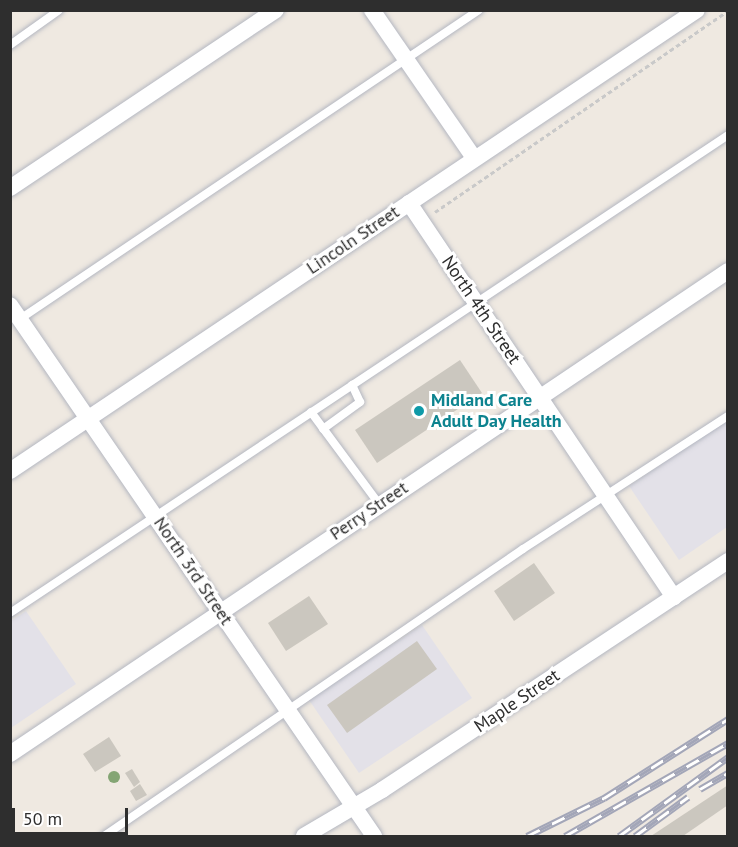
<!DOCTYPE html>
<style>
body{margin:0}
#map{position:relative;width:738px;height:847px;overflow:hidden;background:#efe9e1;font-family:"PT Sans",sans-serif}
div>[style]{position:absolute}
.industrial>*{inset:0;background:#e3e1e8}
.building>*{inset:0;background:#cbc7bf}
.path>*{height:3px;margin-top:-1.5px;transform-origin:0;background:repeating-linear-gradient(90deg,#c9c9c9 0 4.5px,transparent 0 7.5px)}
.roads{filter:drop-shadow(0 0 2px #b4b7c1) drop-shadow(0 0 2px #b4b7c1)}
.lane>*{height:8px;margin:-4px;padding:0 4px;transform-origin:4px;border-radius:4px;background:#fff}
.street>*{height:16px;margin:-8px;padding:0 8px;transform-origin:8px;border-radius:8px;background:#fff}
.rail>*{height:7px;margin-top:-3.5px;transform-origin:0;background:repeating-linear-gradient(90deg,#fff 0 14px,#a3a6b8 0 28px);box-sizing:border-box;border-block:2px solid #a3a6b8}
.trees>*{width:12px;height:12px;margin:-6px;border-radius:50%;background:#84a574}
.dots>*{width:16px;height:16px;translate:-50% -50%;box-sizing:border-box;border:3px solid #fff;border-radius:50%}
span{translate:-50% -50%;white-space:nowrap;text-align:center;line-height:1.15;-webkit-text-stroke:6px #fff;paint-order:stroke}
.street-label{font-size:18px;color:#2e2e2e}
.culture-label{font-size:18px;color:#0d838f;font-weight:700}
.left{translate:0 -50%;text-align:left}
.frame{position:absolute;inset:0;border:12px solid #2e2e2e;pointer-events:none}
.scale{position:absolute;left:12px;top:808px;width:116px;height:27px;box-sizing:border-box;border:3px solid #2e2e2e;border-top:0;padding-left:8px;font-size:18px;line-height:21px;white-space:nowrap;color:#2e2e2e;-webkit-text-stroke:4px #fff;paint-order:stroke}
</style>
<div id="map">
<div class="industrial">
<i style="clip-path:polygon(727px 420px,727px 527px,679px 560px,629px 486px)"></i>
<i style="clip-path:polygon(26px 611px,76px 684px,11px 728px,11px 621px)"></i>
<i style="clip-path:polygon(422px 625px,472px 698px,359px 773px,309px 700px)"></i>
</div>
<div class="building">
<i style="clip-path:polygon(460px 360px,482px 393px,377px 463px,355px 430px)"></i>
<i style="clip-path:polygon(534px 563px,555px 593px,514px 621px,494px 591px)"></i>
<i style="clip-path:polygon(309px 596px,328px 624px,286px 651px,268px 623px)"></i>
<i style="clip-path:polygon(417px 641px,437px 669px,347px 733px,327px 705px)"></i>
<i style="clip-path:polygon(109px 737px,121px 756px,95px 772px,83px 754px)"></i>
<i style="clip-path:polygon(132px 769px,140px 782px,134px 787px,125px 773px)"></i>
<i style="clip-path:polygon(140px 784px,147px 795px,136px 801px,130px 791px)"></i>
<i style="clip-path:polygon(728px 785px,728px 805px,683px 836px,651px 836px)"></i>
</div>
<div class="path">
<i style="left:435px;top:212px;width:355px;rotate:-34.5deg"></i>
</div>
<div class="roads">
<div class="lane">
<i style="left:10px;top:45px;width:60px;rotate:-35.5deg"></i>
<i style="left:20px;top:319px;width:553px;rotate:-33.95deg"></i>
<i style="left:311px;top:412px;width:114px;rotate:53.5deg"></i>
<i style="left:323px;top:429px;width:46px;rotate:-36.1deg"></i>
<i style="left:360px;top:402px;width:19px;rotate:-115deg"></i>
<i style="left:10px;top:613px;width:863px;rotate:-33.65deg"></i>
<i style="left:104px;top:836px;width:508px;rotate:-34.41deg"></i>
<i style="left:523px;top:549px;width:244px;rotate:-33deg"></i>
</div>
<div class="street">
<i style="left:372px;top:10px;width:180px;rotate:55.4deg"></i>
<i style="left:10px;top:188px;width:320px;rotate:-33.8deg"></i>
<i style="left:409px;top:203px;width:475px;rotate:56.1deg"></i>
<i style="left:10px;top:305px;width:644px;rotate:55.57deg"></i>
<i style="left:10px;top:471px;width:827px;rotate:-33.86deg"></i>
<i style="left:10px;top:754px;width:865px;rotate:-33.93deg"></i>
<i style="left:304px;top:836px;width:91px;rotate:-30.5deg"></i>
<i style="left:382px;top:790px;width:415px;rotate:-33.5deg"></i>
</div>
</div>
<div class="rail">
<i style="left:700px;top:789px;width:32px;rotate:-30deg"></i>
<i style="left:527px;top:836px;width:86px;rotate:-26.3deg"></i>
<i style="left:604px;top:798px;width:147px;rotate:-32.5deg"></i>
<i style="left:565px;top:836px;width:188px;rotate:-29.7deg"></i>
<i style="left:619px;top:836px;width:135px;rotate:-35.9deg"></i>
<i style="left:635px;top:836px;width:66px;rotate:-36.3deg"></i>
</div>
<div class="trees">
<i style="left:114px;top:777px"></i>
</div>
<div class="dots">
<i style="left:419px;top:411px;background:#0f9aa8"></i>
</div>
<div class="street-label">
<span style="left:353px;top:240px;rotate:-34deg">Lincoln Street</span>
<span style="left:481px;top:310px;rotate:56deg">North 4th Street</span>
<span style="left:369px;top:511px;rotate:-34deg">Perry Street</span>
<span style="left:193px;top:571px;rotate:56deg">North 3rd Street</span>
<span style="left:517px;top:701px;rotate:-34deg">Maple Street</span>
</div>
<div class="culture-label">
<span class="left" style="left:431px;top:411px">Midland Care<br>Adult Day Health</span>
</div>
<div class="frame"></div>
<div class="scale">50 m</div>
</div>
